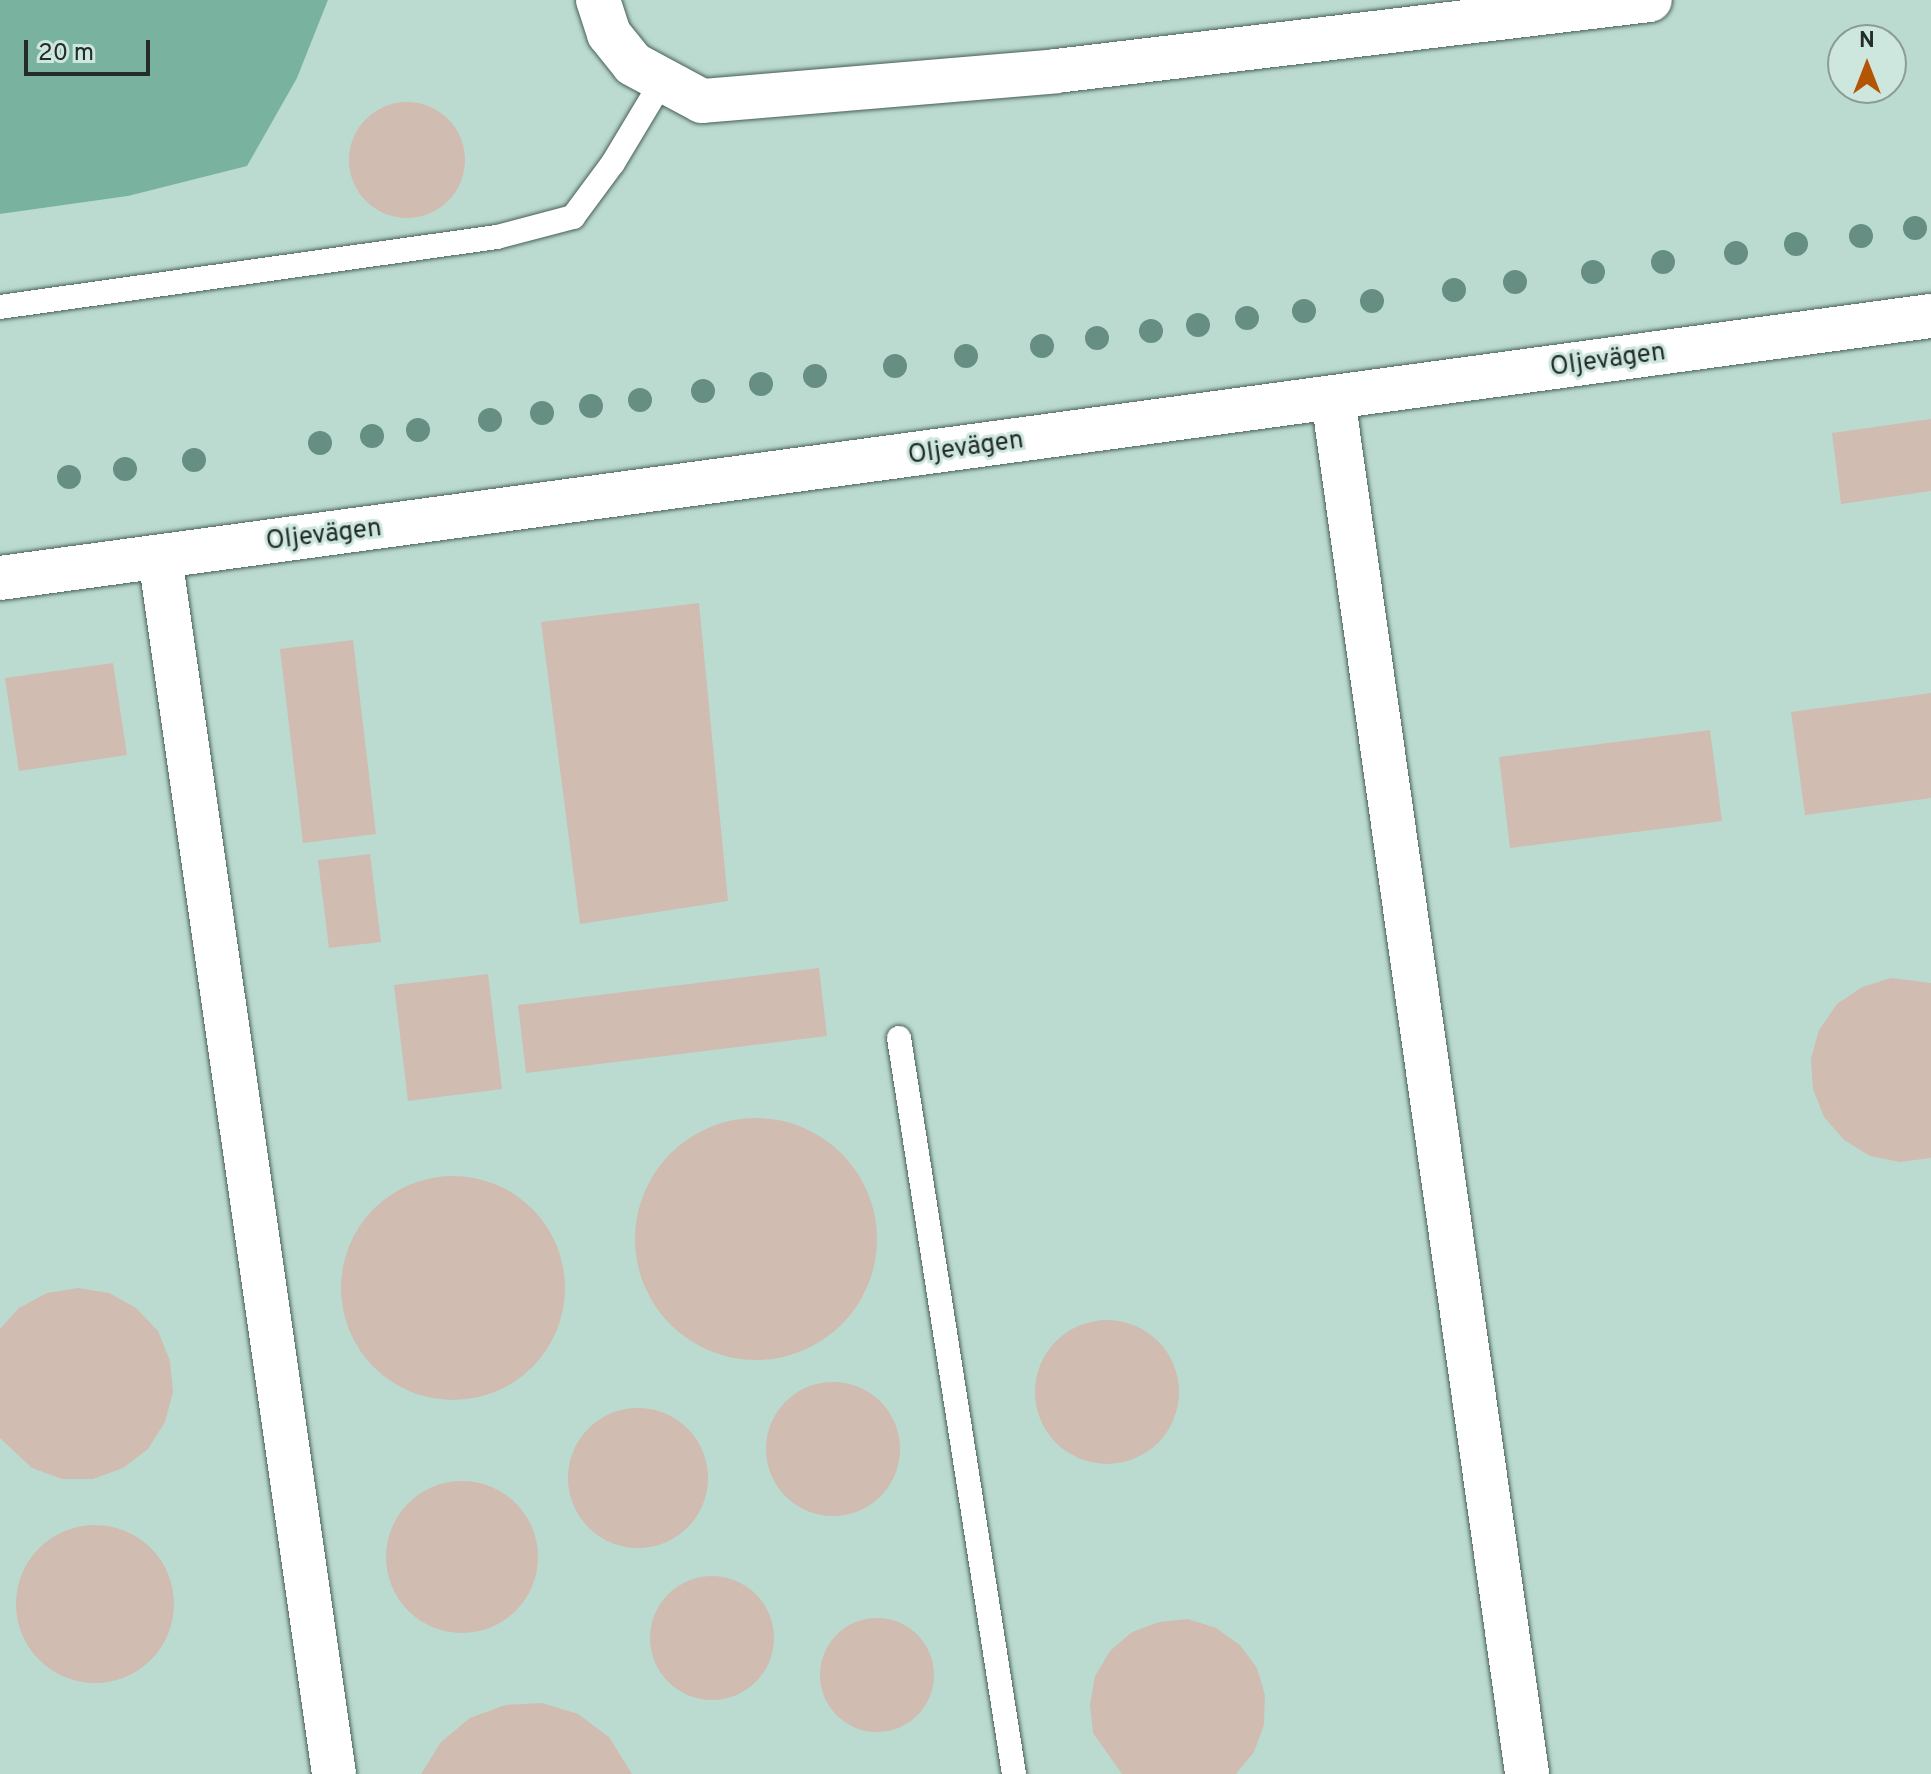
<!DOCTYPE html>
<meta charset="utf-8">
<style>
body{margin:0}
#map{position:relative;width:1931px;height:1774px;overflow:hidden;background:#cee7de;font-family:Overpass,sans-serif}
div>[style]{position:absolute}
.built>*{inset:0;background:#bbdbd1}
.water>*{inset:0;background:#79b3a0}
.building>*{inset:0;background:#d0bcb0}
.round{border-radius:50%}
.roads{filter:drop-shadow(0 0 2px #495f58) drop-shadow(0 0 2px #495f58)}
.lane>*{height:24px;margin:-12px;padding:0 12px;transform-origin:12px;border-radius:12px;background:#fff}
.street>*{height:44px;margin:-22px;padding:0 22px;transform-origin:22px;border-radius:22px;background:#fff}
.trees>*{width:24px;height:24px;margin:-12px;border-radius:50%;background:#678e83}
span{translate:-50% -50%;white-space:nowrap;text-align:center;line-height:1.15;-webkit-text-stroke:6px #cee7de;paint-order:stroke}
.street-label{font-size:26px;color:#232c29}
.north{position:absolute;left:1827px;top:24px;width:80px;height:80px;box-sizing:border-box;background:#cee7de;border:2px solid #8a9c96;border-radius:50%;rotate:0deg;font-size:22px;font-weight:700;line-height:32px;text-align:center;color:#232c29}
.north::after{content:'';display:block;margin:auto;width:28px;height:36px;background:#b45506;clip-path:polygon(50% 0,100% 100%,50% 72%,0 100%)}
.scale{position:absolute;left:24px;top:40px;width:126px;height:36px;box-sizing:border-box;border:4px solid #232c29;border-top:0;padding-left:10px;font-size:24px;line-height:28px;white-space:nowrap;color:#232c29;-webkit-text-stroke:6px #cee7de;paint-order:stroke}
</style>
<div id="map">
<div class="built">
<i style="clip-path:polygon(evenodd,328px 0,1931px 0,1931px 1774px,0 1774px,0 214px,128px 196px,297px 78px,328px 0,1843px 40px,1891px 40px,1891px 88px,1843px 88px,1843px 40px)"></i>
</div>
<div class="water">
<i style="clip-path:polygon(0 0,328px 0,297px 78px,247px 166px,128px 196px,0 214px)"></i>
</div>
<div class="building">
<i class="round" style="left:349px;top:102px;width:116px;height:116px"></i>
<i style="clip-path:polygon(1931px 419px,1931px 491px,1841px 504px,1832px 433px)"></i>
<i style="clip-path:polygon(699px 603px,728px 901px,580px 924px,541px 622px)"></i>
<i style="clip-path:polygon(353px 640px,376px 834px,303px 843px,280px 649px)"></i>
<i style="clip-path:polygon(113px 663px,127px 755px,19px 771px,5px 678px)"></i>
<i style="clip-path:polygon(1931px 693px,1931px 798px,1805px 815px,1791px 712px)"></i>
<i style="clip-path:polygon(1710px 730px,1722px 821px,1510px 848px,1499px 757px)"></i>
<i style="clip-path:polygon(370px 854px,381px 942px,329px 948px,318px 860px)"></i>
<i style="clip-path:polygon(819px 968px,827px 1036px,526px 1073px,518px 1005px)"></i>
<i style="clip-path:polygon(488px 974px,502px 1089px,408px 1101px,394px 985px)"></i>
<i style="clip-path:polygon(1891px 978px,1931px 983px,1931px 1158px,1900px 1162px,1870px 1156px,1844px 1140px,1824px 1117px,1813px 1089px,1811px 1059px,1819px 1030px,1837px 1004px,1862px 987px)"></i>
<i class="round" style="left:635px;top:1118px;width:242px;height:242px"></i>
<i class="round" style="left:341px;top:1176px;width:224px;height:224px"></i>
<i style="clip-path:polygon(78px 1288px,109px 1293px,136px 1308px,158px 1331px,170px 1361px,173px 1392px,165px 1422px,148px 1449px,123px 1468px,93px 1479px,62px 1479px,32px 1468px,0 1438px,0 1329px,19px 1308px,47px 1293px)"></i>
<i class="round" style="left:1035px;top:1320px;width:144px;height:144px"></i>
<i class="round" style="left:766px;top:1382px;width:134px;height:134px"></i>
<i class="round" style="left:568px;top:1408px;width:140px;height:140px"></i>
<i class="round" style="left:386px;top:1481px;width:152px;height:152px"></i>
<i class="round" style="left:16px;top:1525px;width:158px;height:158px"></i>
<i class="round" style="left:650px;top:1576px;width:124px;height:124px"></i>
<i class="round" style="left:820px;top:1618px;width:114px;height:114px"></i>
<i style="clip-path:polygon(1188px 1619px,1216px 1628px,1240px 1645px,1257px 1668px,1265px 1695px,1264px 1725px,1254px 1752px,1236px 1774px,1122px 1774px,1093px 1733px,1090px 1705px,1095px 1676px,1110px 1651px,1132px 1632px,1159px 1622px)"></i>
<i style="clip-path:polygon(542px 1703px,578px 1714px,609px 1737px,632px 1774px,421px 1774px,441px 1742px,470px 1718px,505px 1705px)"></i>
</div>
<div class="roads">
<div class="lane">
<i style="left:0;top:307px;width:502px;rotate:-8.02deg"></i>
<i style="left:497px;top:237px;width:79px;rotate:-14.7deg"></i>
<i style="left:573px;top:217px;width:67px;rotate:-53.5deg"></i>
<i style="left:613px;top:163px;width:93px;rotate:-59deg"></i>
<i style="left:899px;top:1038px;width:745px;rotate:81.12deg"></i>
</div>
<div class="street">
<i style="left:598px;top:0;width:36px;rotate:72deg"></i>
<i style="left:609px;top:34px;width:38px;rotate:51deg"></i>
<i style="left:633px;top:64px;width:78px;rotate:28.2deg"></i>
<i style="left:702px;top:101px;width:355px;rotate:-4.8deg"></i>
<i style="left:1056px;top:71px;width:598px;rotate:-6.82deg"></i>
<i style="left:1333px;top:398px;width:1390px;rotate:81.97deg"></i>
<i style="left:160px;top:557px;width:1229px;rotate:81.86deg"></i>
<i style="left:0;top:578px;width:1949px;rotate:-7.73deg"></i>
</div>
</div>
<div class="trees">
<i style="left:1915px;top:228px"></i>
<i style="left:1861px;top:236px"></i>
<i style="left:1796px;top:244px"></i>
<i style="left:1736px;top:253px"></i>
<i style="left:1663px;top:262px"></i>
<i style="left:1593px;top:272px"></i>
<i style="left:1515px;top:282px"></i>
<i style="left:1454px;top:290px"></i>
<i style="left:1372px;top:301px"></i>
<i style="left:1304px;top:311px"></i>
<i style="left:1247px;top:318px"></i>
<i style="left:1198px;top:325px"></i>
<i style="left:1151px;top:331px"></i>
<i style="left:1097px;top:338px"></i>
<i style="left:1042px;top:346px"></i>
<i style="left:966px;top:356px"></i>
<i style="left:895px;top:366px"></i>
<i style="left:815px;top:376px"></i>
<i style="left:761px;top:384px"></i>
<i style="left:703px;top:391px"></i>
<i style="left:640px;top:400px"></i>
<i style="left:591px;top:406px"></i>
<i style="left:542px;top:413px"></i>
<i style="left:490px;top:420px"></i>
<i style="left:418px;top:430px"></i>
<i style="left:372px;top:436px"></i>
<i style="left:320px;top:443px"></i>
<i style="left:194px;top:460px"></i>
<i style="left:125px;top:469px"></i>
<i style="left:69px;top:477px"></i>
</div>
<div class="street-label">
<span style="left:1608px;top:361px;rotate:-8deg">Oljevägen</span>
<span style="left:966px;top:449px;rotate:-8deg">Oljevägen</span>
<span style="left:324px;top:536px;rotate:-7deg">Oljevägen</span>
</div>
<div class="north">N</div>
<div class="scale">20 m</div>
</div>
